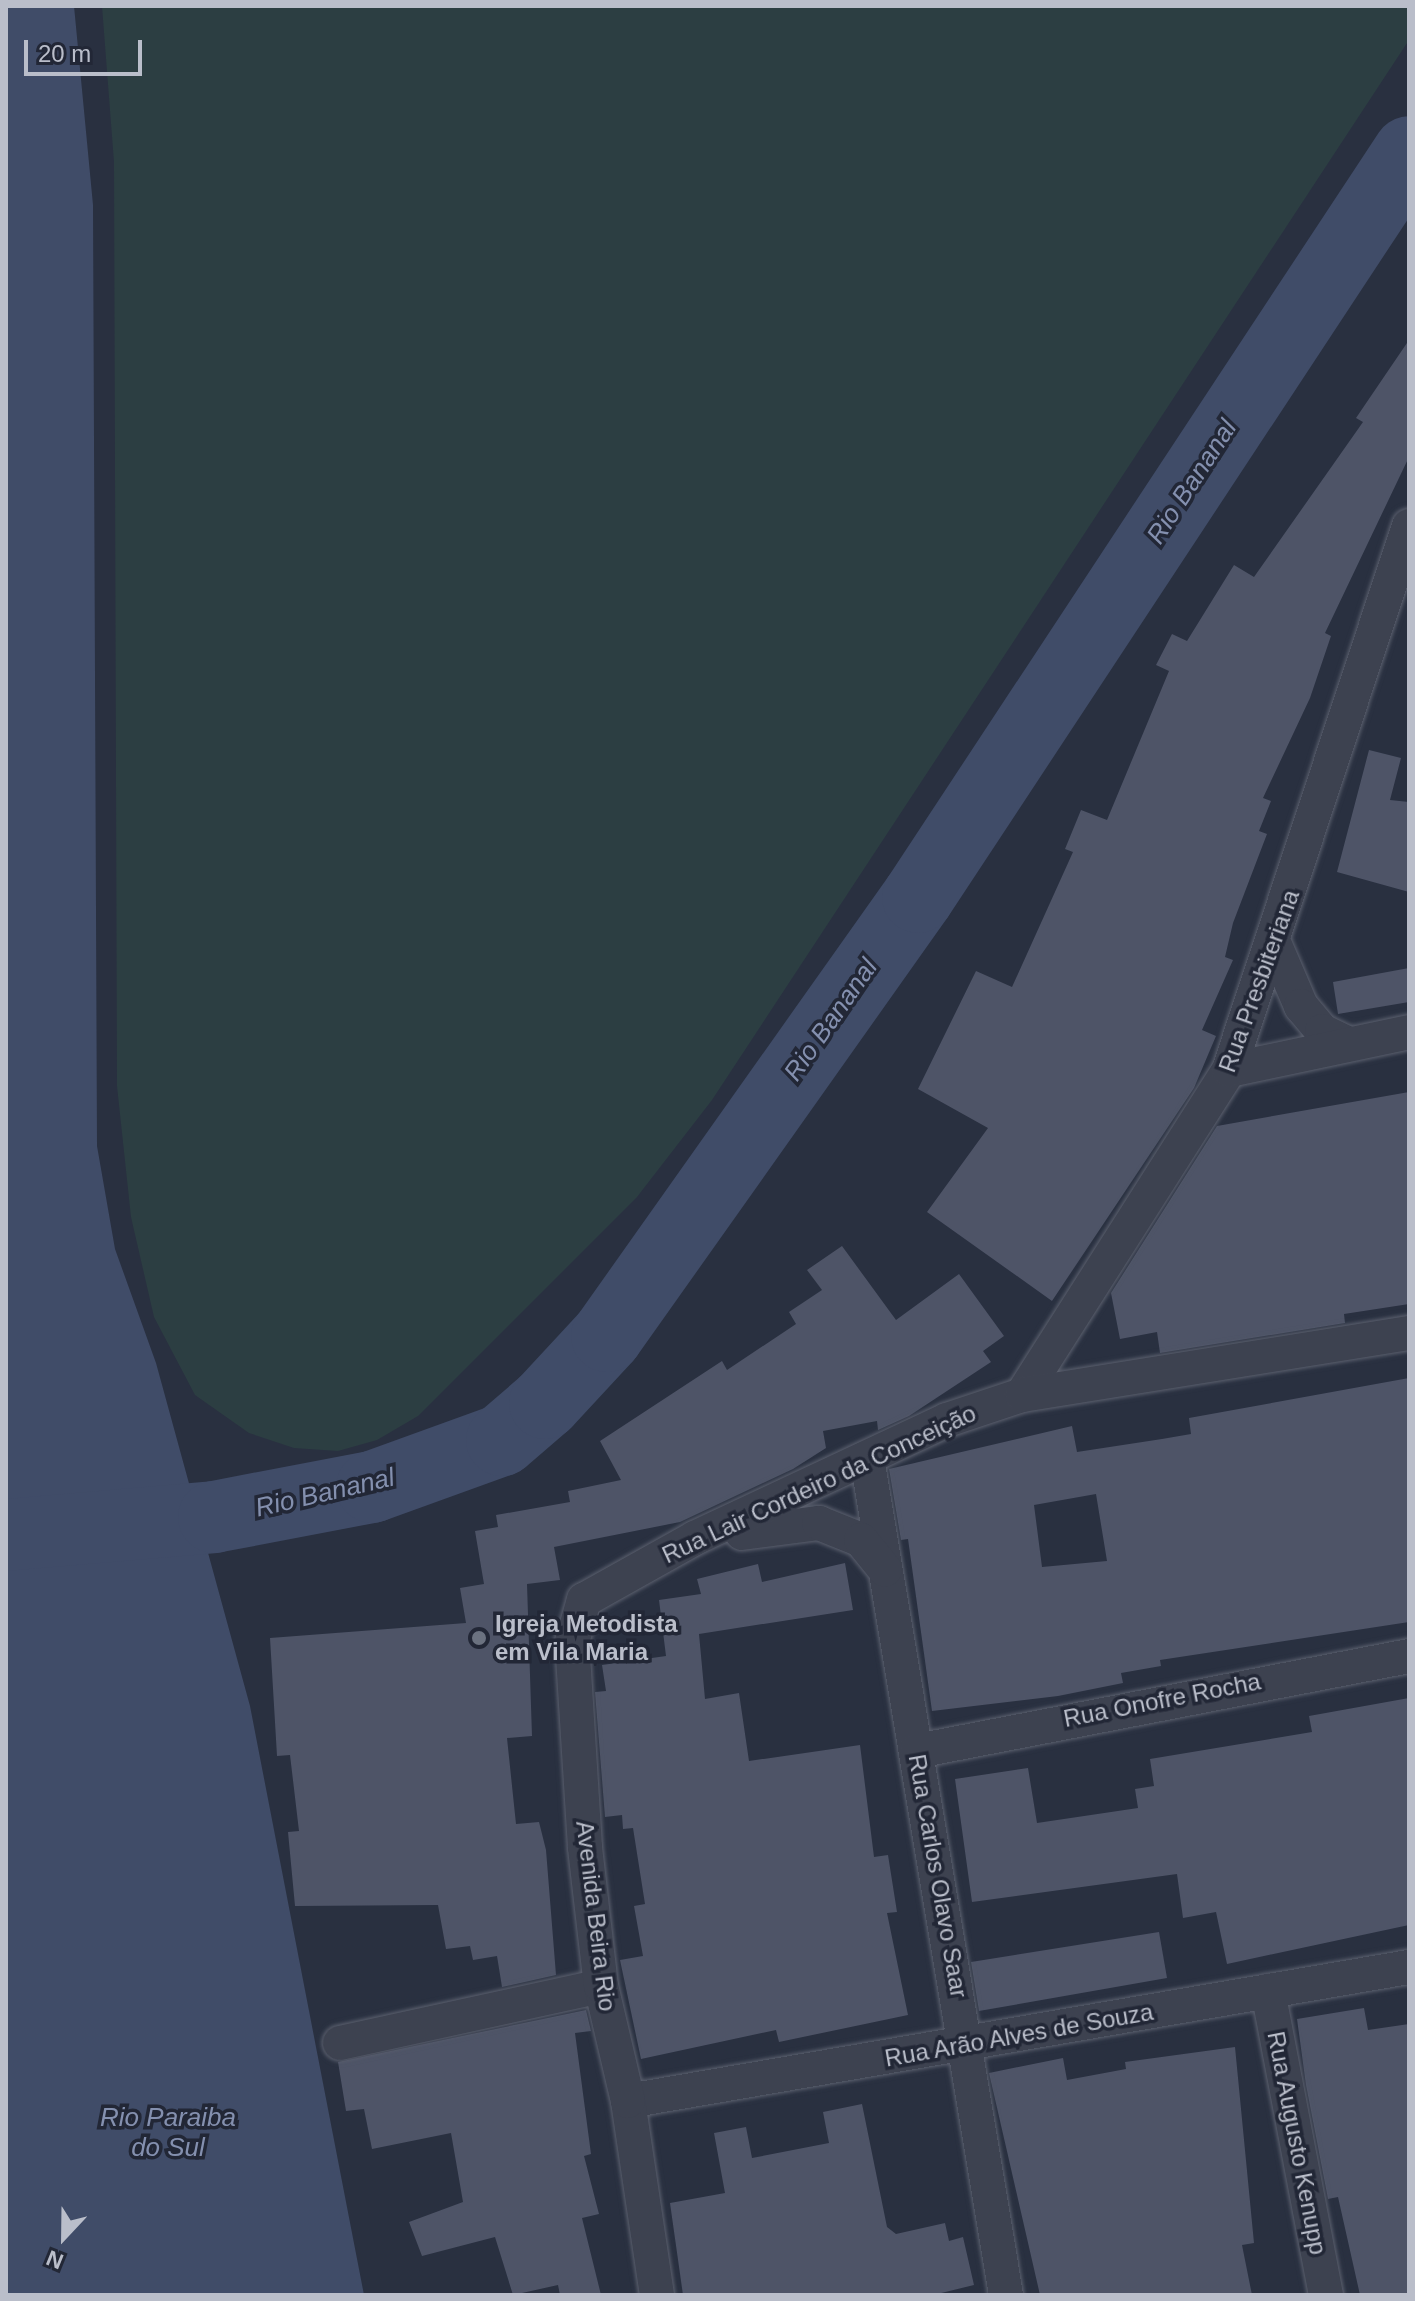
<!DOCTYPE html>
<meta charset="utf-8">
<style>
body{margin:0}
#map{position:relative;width:1415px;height:2301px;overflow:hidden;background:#293040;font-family:Arial,sans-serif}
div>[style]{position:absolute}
.green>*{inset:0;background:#2c3e42}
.water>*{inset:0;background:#404c68}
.river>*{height:72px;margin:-36px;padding:0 36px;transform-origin:36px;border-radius:36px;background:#404c68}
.building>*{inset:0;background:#4e5467}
.roads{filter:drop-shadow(0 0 2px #5b606e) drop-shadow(0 0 2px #5b606e)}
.minor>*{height:34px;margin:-17px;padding:0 17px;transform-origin:17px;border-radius:17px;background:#3d4250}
.dots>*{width:22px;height:22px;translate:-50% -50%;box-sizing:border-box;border:4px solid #222736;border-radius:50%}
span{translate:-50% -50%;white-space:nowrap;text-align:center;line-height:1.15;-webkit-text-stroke:7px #222736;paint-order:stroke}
.street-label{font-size:24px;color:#babeca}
.poi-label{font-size:24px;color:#babeca;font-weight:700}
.left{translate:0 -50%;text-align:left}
.water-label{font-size:26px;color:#8490af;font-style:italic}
.frame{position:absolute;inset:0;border:8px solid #babeca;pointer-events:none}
.north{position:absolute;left:24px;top:2197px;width:80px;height:80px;-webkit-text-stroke:6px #222736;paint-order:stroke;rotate:202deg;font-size:22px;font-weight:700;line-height:32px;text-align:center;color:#babeca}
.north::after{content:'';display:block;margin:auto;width:28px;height:36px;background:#babeca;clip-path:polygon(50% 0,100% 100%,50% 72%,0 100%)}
.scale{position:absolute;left:24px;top:40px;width:118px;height:36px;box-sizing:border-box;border:4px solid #babeca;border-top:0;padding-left:10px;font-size:24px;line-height:28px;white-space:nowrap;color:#babeca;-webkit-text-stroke:6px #222736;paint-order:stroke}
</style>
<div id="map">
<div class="green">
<i style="clip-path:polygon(102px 6px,1409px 6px,1409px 40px,712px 1100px,637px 1197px,418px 1416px,377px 1440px,338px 1451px,294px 1448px,249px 1433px,195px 1395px,154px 1317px,131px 1217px,117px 1086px,114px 162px)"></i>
</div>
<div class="water">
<i style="clip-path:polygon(6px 6px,74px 6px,93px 205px,97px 1146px,115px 1249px,156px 1363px,250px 1706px,364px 2295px,6px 2295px)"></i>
</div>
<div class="river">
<i style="left:6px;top:1535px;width:209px;rotate:-4.9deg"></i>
<i style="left:214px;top:1517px;width:161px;rotate:-10.8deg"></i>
<i style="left:372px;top:1487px;width:138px;rotate:-19.9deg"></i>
<i style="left:502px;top:1440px;width:57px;rotate:-40.7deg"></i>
<i style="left:545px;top:1403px;width:91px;rotate:-47.2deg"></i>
<i style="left:607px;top:1336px;width:538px;rotate:-54.69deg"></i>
<i style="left:918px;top:897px;width:892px;rotate:-56.61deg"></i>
</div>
<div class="building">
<i style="clip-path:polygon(1409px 340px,1409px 457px,1325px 633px,1331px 636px,1310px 698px,1263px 798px,1271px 801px,1259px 831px,1267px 834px,1233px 923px,1225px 957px,1233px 960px,1202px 1030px,1216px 1036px,1194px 1088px,1052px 1301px,927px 1212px,988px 1128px,918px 1089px,976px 971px,1012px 987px,1073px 852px,1065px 849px,1081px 810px,1107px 820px,1169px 671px,1156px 665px,1172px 634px,1187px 641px,1234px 565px,1254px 577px,1363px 422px,1356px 418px)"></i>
<i style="clip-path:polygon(1369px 750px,1401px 758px,1390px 800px,1409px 802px,1409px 892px,1337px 872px)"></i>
<i style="clip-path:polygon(1409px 968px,1409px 1002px,1338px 1014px,1333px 982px)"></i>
<i style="clip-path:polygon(1409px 1092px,1409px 1304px,1344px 1314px,1345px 1323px,1160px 1353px,1157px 1332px,1120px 1339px,1111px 1293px,1217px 1126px)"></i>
<i style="clip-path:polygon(842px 1246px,896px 1320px,959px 1274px,1004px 1336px,983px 1351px,991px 1362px,909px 1416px,878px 1430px,877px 1421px,823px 1431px,826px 1448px,793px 1469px,680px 1522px,554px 1547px,560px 1580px,527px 1584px,532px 1736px,507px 1738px,516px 1824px,539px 1822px,546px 1850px,556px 1975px,502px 1987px,497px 1956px,473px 1960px,470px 1946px,446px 1949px,438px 1905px,295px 1906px,288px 1832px,299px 1831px,290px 1755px,277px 1756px,270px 1638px,466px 1623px,460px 1588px,484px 1584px,475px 1531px,498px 1527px,496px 1515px,570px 1502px,568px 1491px,621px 1480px,600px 1441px,722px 1361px,727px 1370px,796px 1324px,789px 1312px,822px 1290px,807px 1270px)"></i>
<i style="clip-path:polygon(evenodd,1409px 1378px,1409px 1622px,1160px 1660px,1161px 1666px,1121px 1673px,1123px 1683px,1058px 1696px,932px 1711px,908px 1539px,901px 1540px,889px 1469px,1072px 1426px,1077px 1452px,1162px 1439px,1191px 1434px,1189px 1418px,1409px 1378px,1096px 1494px,1107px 1561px,1042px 1567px,1034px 1505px,1096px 1494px)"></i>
<i style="clip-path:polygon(845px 1563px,853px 1610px,699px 1634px,705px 1699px,739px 1693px,749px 1761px,860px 1745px,874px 1857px,888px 1855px,897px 1912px,887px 1913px,908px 2015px,779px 2042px,776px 2030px,641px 2059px,620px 1960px,643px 1956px,634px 1906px,645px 1904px,633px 1828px,623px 1829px,622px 1815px,605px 1817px,595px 1692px,606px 1691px,602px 1665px,666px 1656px,659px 1600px,701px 1594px,697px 1579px,758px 1564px,762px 1582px)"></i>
<i style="clip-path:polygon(1409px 1698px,1409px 1925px,1227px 1964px,1216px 1912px,1183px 1918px,1177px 1874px,972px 1902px,955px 1779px,1028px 1768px,1037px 1823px,1138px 1808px,1135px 1789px,1154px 1786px,1150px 1759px,1312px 1732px,1309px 1716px)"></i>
<i style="clip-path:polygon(1159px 1932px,1167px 1978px,979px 2011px,971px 1962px)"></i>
<i style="clip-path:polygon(1364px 2008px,1368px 2030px,1409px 2024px,1409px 2295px,1360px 2295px,1338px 2197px,1328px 2199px,1306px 2085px,1297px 2019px)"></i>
<i style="clip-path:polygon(586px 2010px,591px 2031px,575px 2033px,591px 2154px,584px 2156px,599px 2214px,582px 2218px,601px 2295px,560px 2295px,558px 2285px,513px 2295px,495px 2237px,422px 2256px,409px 2222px,463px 2202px,451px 2133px,372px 2149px,364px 2109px,346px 2111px,338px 2062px)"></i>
<i style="clip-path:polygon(1235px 2047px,1254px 2243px,1242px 2245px,1252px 2295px,1040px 2295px,989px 2073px,1063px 2058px,1067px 2080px,1126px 2069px,1125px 2062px)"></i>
<i style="clip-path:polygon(862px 2104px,887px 2227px,896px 2234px,945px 2223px,949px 2241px,963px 2237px,974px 2285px,933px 2295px,683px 2295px,670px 2203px,725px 2193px,714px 2133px,746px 2127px,752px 2158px,829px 2143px,823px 2112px)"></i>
</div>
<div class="roads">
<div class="minor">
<i style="left:1274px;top:943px;width:69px;rotate:66.8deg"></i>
<i style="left:1301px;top:1006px;width:33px;rotate:50deg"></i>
<i style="left:1322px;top:1031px;width:30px;rotate:26deg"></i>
<i style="left:1229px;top:1070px;width:184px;rotate:-11.9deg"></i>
<i style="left:1022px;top:1395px;width:385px;rotate:-57.5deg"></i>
<i style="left:1229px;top:1070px;width:573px;rotate:-71.69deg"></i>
<i style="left:867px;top:1458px;width:848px;rotate:80.57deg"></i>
<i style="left:742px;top:1533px;width:78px;rotate:-7.4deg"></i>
<i style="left:819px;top:1523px;width:45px;rotate:22deg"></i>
<i style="left:861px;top:1540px;width:38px;rotate:51deg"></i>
<i style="left:917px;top:1751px;width:501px;rotate:-10.93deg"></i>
<i style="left:1268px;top:1991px;width:309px;rotate:79.2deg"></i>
<i style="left:340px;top:2043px;width:267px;rotate:-12.3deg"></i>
<i style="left:628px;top:2101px;width:792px;rotate:-9.74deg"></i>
<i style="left:657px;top:2295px;width:196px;rotate:-98.5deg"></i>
<i style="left:628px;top:2101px;width:118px;rotate:-103.2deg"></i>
<i style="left:601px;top:1986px;width:140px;rotate:-96.6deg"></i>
<i style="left:585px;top:1847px;width:205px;rotate:-93.6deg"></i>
<i style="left:572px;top:1642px;width:44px;rotate:-74.1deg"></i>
<i style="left:584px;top:1600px;width:127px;rotate:-29.2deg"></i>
<i style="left:695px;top:1538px;width:278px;rotate:-25.1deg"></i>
<i style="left:947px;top:1420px;width:79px;rotate:-18.4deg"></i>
<i style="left:1022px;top:1395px;width:392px;rotate:-9.1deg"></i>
</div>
</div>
<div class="dots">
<i style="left:479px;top:1638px;background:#6b7280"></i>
</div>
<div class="street-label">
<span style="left:1259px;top:981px;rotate:-70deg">Rua Presbiteriana</span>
<span style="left:819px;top:1484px;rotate:-25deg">Rua Lair Cordeiro da Conceição</span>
<span style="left:1162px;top:1700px;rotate:-11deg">Rua Onofre Rocha</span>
<span style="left:938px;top:1876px;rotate:80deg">Rua Carlos Olavo Saar</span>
<span style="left:596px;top:1916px;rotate:83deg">Avenida Beira Rio</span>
<span style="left:1019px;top:2035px;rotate:-10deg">Rua Arão Alves de Souza</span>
<span style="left:1297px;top:2143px;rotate:79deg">Rua Augusto Kenupp</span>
</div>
<div class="poi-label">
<span class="left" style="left:495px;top:1638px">Igreja Metodista<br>em Vila Maria</span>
</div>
<div class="water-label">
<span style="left:1192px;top:482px;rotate:-57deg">Rio Bananal</span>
<span style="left:831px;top:1020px;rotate:-55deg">Rio Bananal</span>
<span style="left:325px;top:1493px;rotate:-13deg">Rio Bananal</span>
<span style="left:168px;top:2133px">Rio Paraiba<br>do Sul</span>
</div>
<div class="frame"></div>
<div class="north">N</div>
<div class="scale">20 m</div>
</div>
